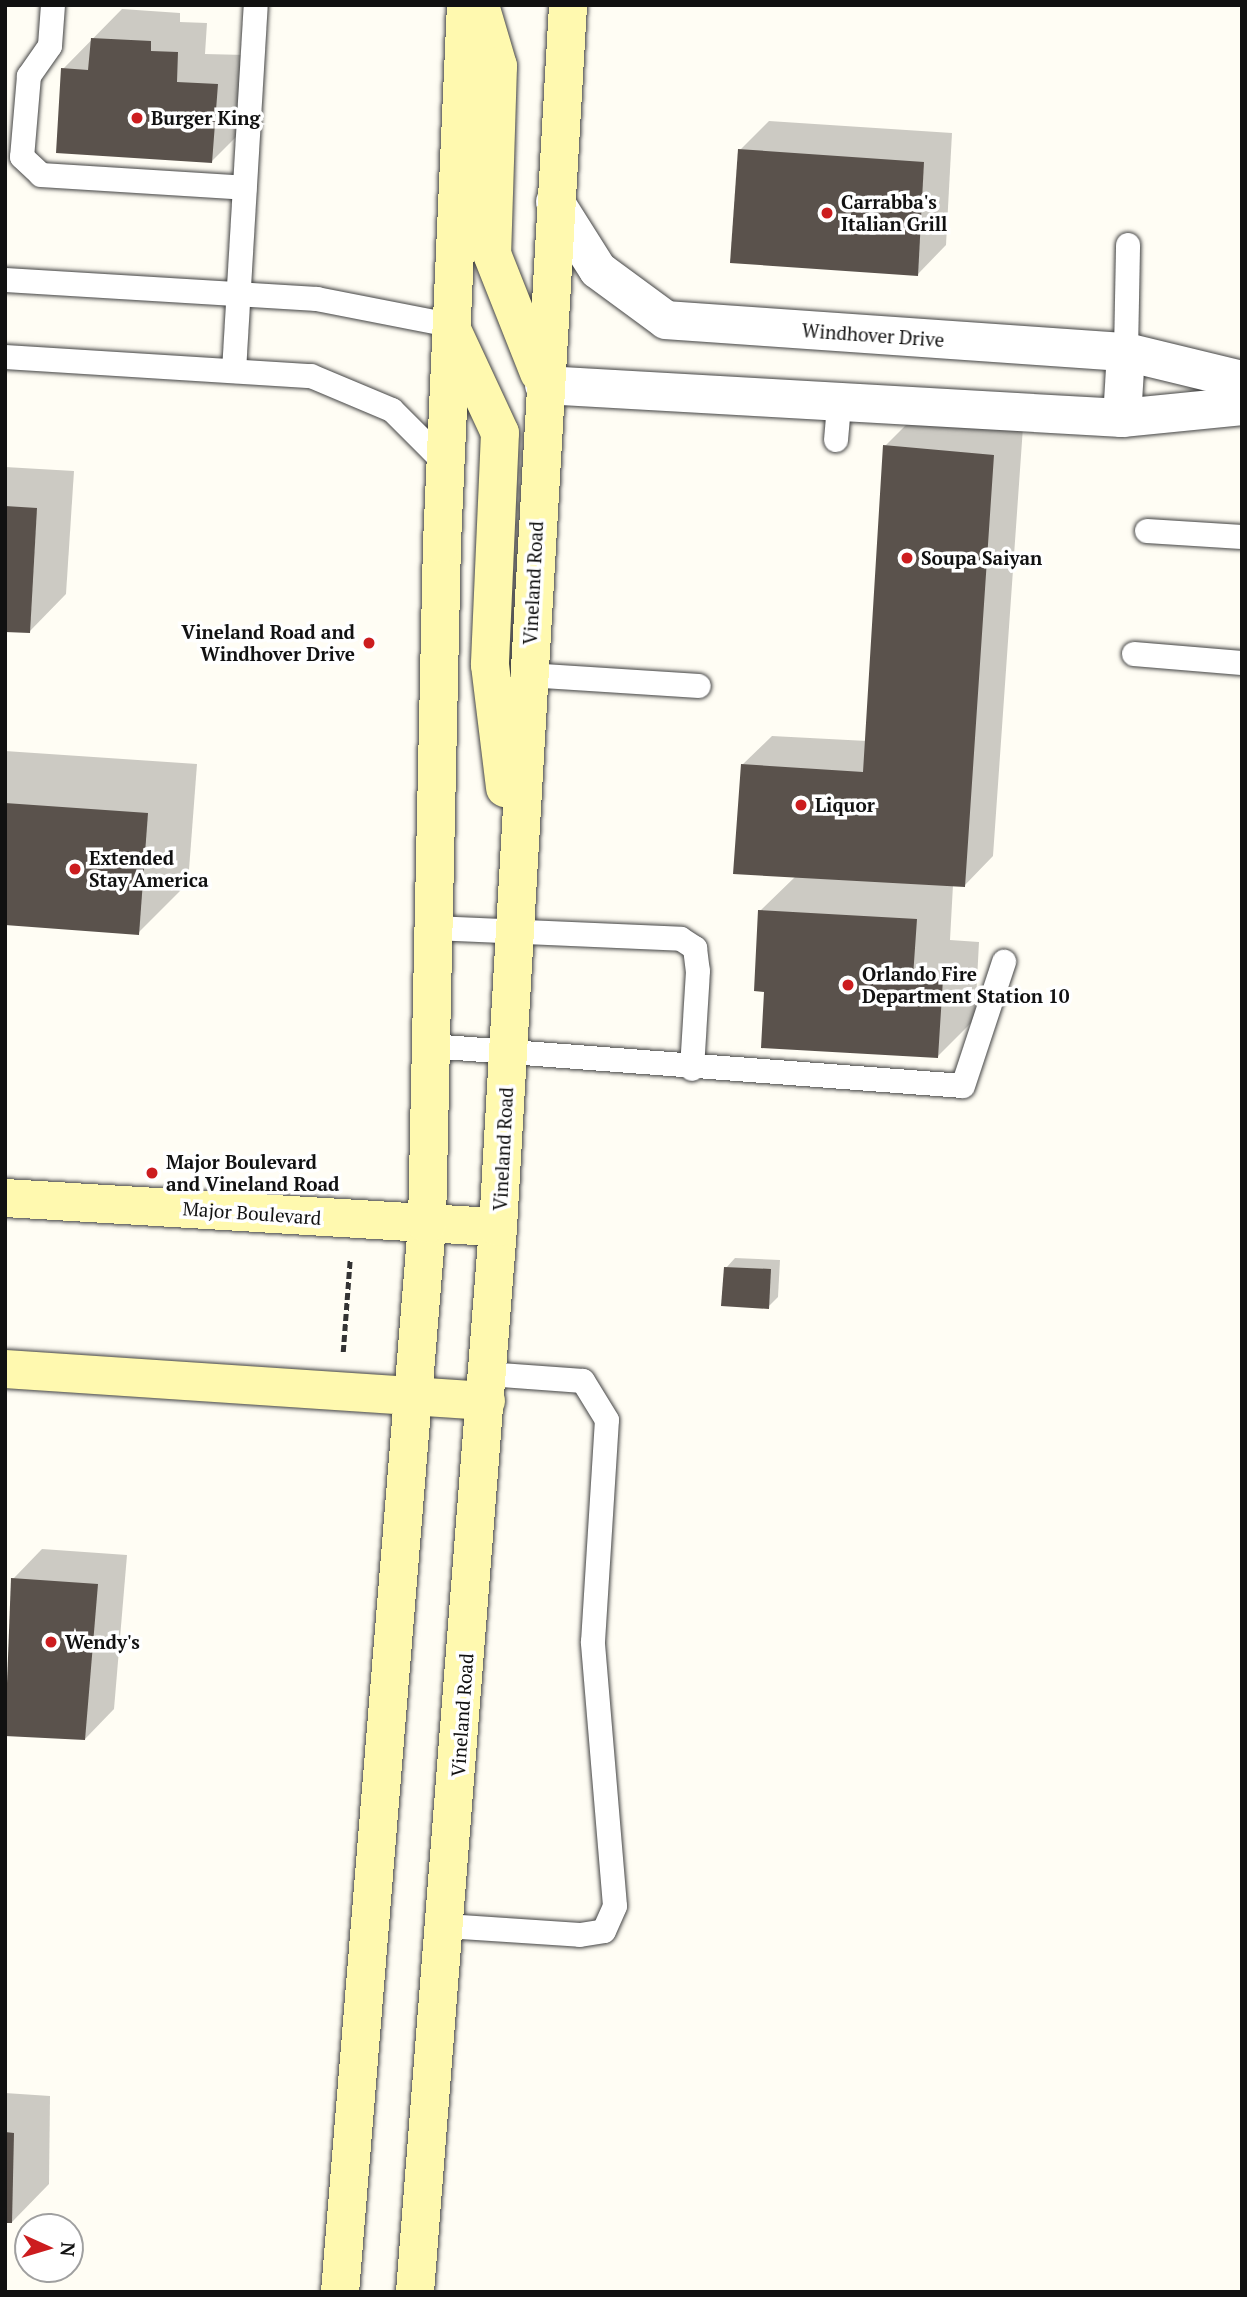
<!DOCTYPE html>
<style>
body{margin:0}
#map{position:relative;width:1247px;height:2297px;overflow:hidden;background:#fffdf4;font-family:"PT Serif",serif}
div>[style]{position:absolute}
.shadow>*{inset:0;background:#0003}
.building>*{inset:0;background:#5a524c}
.path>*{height:4.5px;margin-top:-2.25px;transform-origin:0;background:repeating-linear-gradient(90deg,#333 0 7px,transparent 0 10.5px)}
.roads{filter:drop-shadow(0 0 2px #444) drop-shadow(0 0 2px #444)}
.lane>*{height:24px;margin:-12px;padding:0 12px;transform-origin:12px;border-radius:12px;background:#fff}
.street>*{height:38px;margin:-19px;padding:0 19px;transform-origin:19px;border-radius:19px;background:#fff}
.secondary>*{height:38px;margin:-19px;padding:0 19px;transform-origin:19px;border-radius:19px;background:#fff9af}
.dots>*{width:19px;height:19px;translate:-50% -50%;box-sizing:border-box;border:4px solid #fff;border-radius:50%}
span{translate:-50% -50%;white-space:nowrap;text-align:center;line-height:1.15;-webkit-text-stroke:7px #fff;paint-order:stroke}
.poi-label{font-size:19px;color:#111;font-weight:700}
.left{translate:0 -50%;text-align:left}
.right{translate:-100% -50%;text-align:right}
.street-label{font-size:19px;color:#111}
.frame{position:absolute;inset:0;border:7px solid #111;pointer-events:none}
.north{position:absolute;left:14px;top:2213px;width:70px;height:70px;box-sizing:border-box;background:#fff;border:2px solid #a0a0a0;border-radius:50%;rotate:94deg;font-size:19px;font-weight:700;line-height:28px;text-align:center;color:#111}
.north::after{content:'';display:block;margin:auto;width:24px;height:32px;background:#cc1d1f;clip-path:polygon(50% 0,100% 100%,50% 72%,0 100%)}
</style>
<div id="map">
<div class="shadow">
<i style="clip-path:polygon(122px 9px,180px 13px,180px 22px,207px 23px,205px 54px,246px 55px,241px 132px,211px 162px,63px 69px)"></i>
<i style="clip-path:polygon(769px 121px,952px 133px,946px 245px,917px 275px,740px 150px)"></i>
<i style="clip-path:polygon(914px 417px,1023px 427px,993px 856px,964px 886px,953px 885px,950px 940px,979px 942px,975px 1019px,938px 1056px,766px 990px,760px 911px,796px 876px,742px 765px,772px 736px,867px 741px,885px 446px)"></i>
<i style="clip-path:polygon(5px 467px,74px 471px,66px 594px,29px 632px,5px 630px)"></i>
<i style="clip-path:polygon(5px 751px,197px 764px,188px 883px,138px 933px,5px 924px)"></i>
<i style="clip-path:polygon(735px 1258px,780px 1260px,778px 1297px,768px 1307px,726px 1268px)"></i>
<i style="clip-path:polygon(42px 1549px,127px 1555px,114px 1709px,85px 1739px,13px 1579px)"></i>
<i style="clip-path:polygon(5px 2093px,50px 2096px,49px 2184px,12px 2222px,5px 2221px)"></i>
</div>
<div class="building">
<i style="clip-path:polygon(91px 38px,151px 41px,151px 51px,178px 52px,177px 82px,218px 84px,212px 163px,56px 153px,61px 68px,88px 70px)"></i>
<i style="clip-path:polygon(738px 149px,924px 162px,918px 276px,730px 263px)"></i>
<i style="clip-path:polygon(883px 445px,994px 455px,965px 887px,733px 874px,741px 764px,863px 772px)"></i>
<i style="clip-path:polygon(5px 506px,37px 508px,30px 633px,5px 632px)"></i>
<i style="clip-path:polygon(5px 803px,148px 813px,139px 935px,5px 925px)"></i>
<i style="clip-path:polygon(758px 910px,917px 919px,913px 977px,943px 979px,938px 1058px,761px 1048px,764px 992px,754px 991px)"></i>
<i style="clip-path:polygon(724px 1267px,771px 1269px,769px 1309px,721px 1306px)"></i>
<i style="clip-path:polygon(11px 1578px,98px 1584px,85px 1740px,5px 1736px)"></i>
<i style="clip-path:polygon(5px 2132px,14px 2133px,12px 2223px,5px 2223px)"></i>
</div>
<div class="path">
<i style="left:343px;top:1352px;width:93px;rotate:-85.7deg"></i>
</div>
<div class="roads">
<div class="lane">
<i style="left:53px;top:5px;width:41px;rotate:94.2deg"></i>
<i style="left:50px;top:46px;width:37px;rotate:125deg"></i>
<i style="left:29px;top:76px;width:81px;rotate:94.9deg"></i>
<i style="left:22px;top:157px;width:26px;rotate:43deg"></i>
<i style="left:41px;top:175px;width:204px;rotate:3.6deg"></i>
<i style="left:5px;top:280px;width:313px;rotate:3.5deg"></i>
<i style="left:317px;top:299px;width:135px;rotate:11.1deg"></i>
<i style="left:1126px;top:352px;width:107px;rotate:-88.9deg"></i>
<i style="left:5px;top:357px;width:307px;rotate:3.6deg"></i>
<i style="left:311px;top:376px;width:88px;rotate:22.8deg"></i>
<i style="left:392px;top:410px;width:76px;rotate:45deg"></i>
<i style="left:234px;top:371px;width:367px;rotate:-86.6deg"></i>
<i style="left:836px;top:440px;width:38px;rotate:-85deg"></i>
<i style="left:1147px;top:531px;width:95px;rotate:3.6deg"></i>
<i style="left:1134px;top:654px;width:108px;rotate:4.8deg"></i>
<i style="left:528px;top:675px;width:171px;rotate:3.7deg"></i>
<i style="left:433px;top:928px;width:248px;rotate:2.5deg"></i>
<i style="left:681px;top:939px;width:17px;rotate:33deg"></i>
<i style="left:695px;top:948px;width:23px;rotate:83deg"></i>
<i style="left:698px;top:971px;width:98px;rotate:93.5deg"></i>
<i style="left:430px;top:1046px;width:534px;rotate:4.29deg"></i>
<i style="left:963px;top:1086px;width:131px;rotate:-71.7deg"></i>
<i style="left:446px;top:1926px;width:134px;rotate:3.8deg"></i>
<i style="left:580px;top:1935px;width:24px;rotate:-9deg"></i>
<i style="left:604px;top:1931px;width:27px;rotate:-66deg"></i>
<i style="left:615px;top:1906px;width:265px;rotate:-94.8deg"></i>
<i style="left:593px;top:1642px;width:222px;rotate:-86.4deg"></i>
<i style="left:607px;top:1420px;width:46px;rotate:-121.6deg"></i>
<i style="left:583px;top:1381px;width:95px;rotate:-175.8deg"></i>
</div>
<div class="street">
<i style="left:555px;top:202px;width:80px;rotate:57.7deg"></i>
<i style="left:598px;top:270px;width:84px;rotate:36.3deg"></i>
<i style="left:666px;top:320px;width:461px;rotate:4deg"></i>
<i style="left:1126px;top:352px;width:119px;rotate:13.6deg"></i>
<i style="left:544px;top:385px;width:579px;rotate:3.27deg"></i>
<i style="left:1122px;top:418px;width:121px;rotate:-5.7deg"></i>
<i style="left:1122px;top:418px;width:66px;rotate:-86.5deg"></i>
</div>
<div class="secondary">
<i style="left:480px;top:5px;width:64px;rotate:73.6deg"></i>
<i style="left:498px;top:66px;width:188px;rotate:91.8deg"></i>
<i style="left:492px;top:254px;width:128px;rotate:68.4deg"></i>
<i style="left:454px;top:334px;width:109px;rotate:65.1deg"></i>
<i style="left:500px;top:433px;width:232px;rotate:92.5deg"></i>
<i style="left:490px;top:665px;width:124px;rotate:83deg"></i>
<i style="left:5px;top:1198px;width:494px;rotate:3.4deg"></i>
<i style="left:5px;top:1369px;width:482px;rotate:3.8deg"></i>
<i style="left:340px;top:2292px;width:1072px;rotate:-85.34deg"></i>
<i style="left:427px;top:1224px;width:681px;rotate:-88.74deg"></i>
<i style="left:442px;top:543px;width:539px;rotate:-87.45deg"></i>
<i style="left:415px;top:2292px;width:1068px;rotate:-85.54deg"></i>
<i style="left:498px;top:1227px;width:1224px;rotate:-86.72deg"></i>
</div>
</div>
<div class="dots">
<i style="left:137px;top:118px;background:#cc1d1f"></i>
<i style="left:827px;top:213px;background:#cc1d1f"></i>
<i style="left:907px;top:558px;background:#cc1d1f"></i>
<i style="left:369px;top:643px;background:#cc1d1f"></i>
<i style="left:801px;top:805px;background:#cc1d1f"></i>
<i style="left:75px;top:869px;background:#cc1d1f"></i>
<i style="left:848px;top:985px;background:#cc1d1f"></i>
<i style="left:152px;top:1173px;background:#cc1d1f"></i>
<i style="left:51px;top:1642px;background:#cc1d1f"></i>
</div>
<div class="poi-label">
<span class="left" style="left:151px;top:118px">Burger King</span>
<span class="left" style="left:841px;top:213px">Carrabba's<br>Italian Grill</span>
<span class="left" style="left:921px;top:558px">Soupa Saiyan</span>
<span class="right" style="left:355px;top:643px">Vineland Road and<br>Windhover Drive</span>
<span class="left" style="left:815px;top:805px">Liquor</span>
<span class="left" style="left:89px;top:869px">Extended<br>Stay America</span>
<span class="left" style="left:862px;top:985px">Orlando Fire<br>Department Station 10</span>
<span class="left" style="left:166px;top:1173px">Major Boulevard<br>and Vineland Road</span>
<span class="left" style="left:65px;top:1642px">Wendy's</span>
</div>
<div class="street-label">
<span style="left:873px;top:335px;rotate:4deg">Windhover Drive</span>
<span style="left:533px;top:583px;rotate:-87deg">Vineland Road</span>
<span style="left:503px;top:1149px;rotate:-87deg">Vineland Road</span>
<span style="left:252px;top:1213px;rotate:4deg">Major Boulevard</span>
<span style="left:462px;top:1715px;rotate:-86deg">Vineland Road</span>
</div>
<div class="frame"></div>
<div class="north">N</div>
</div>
